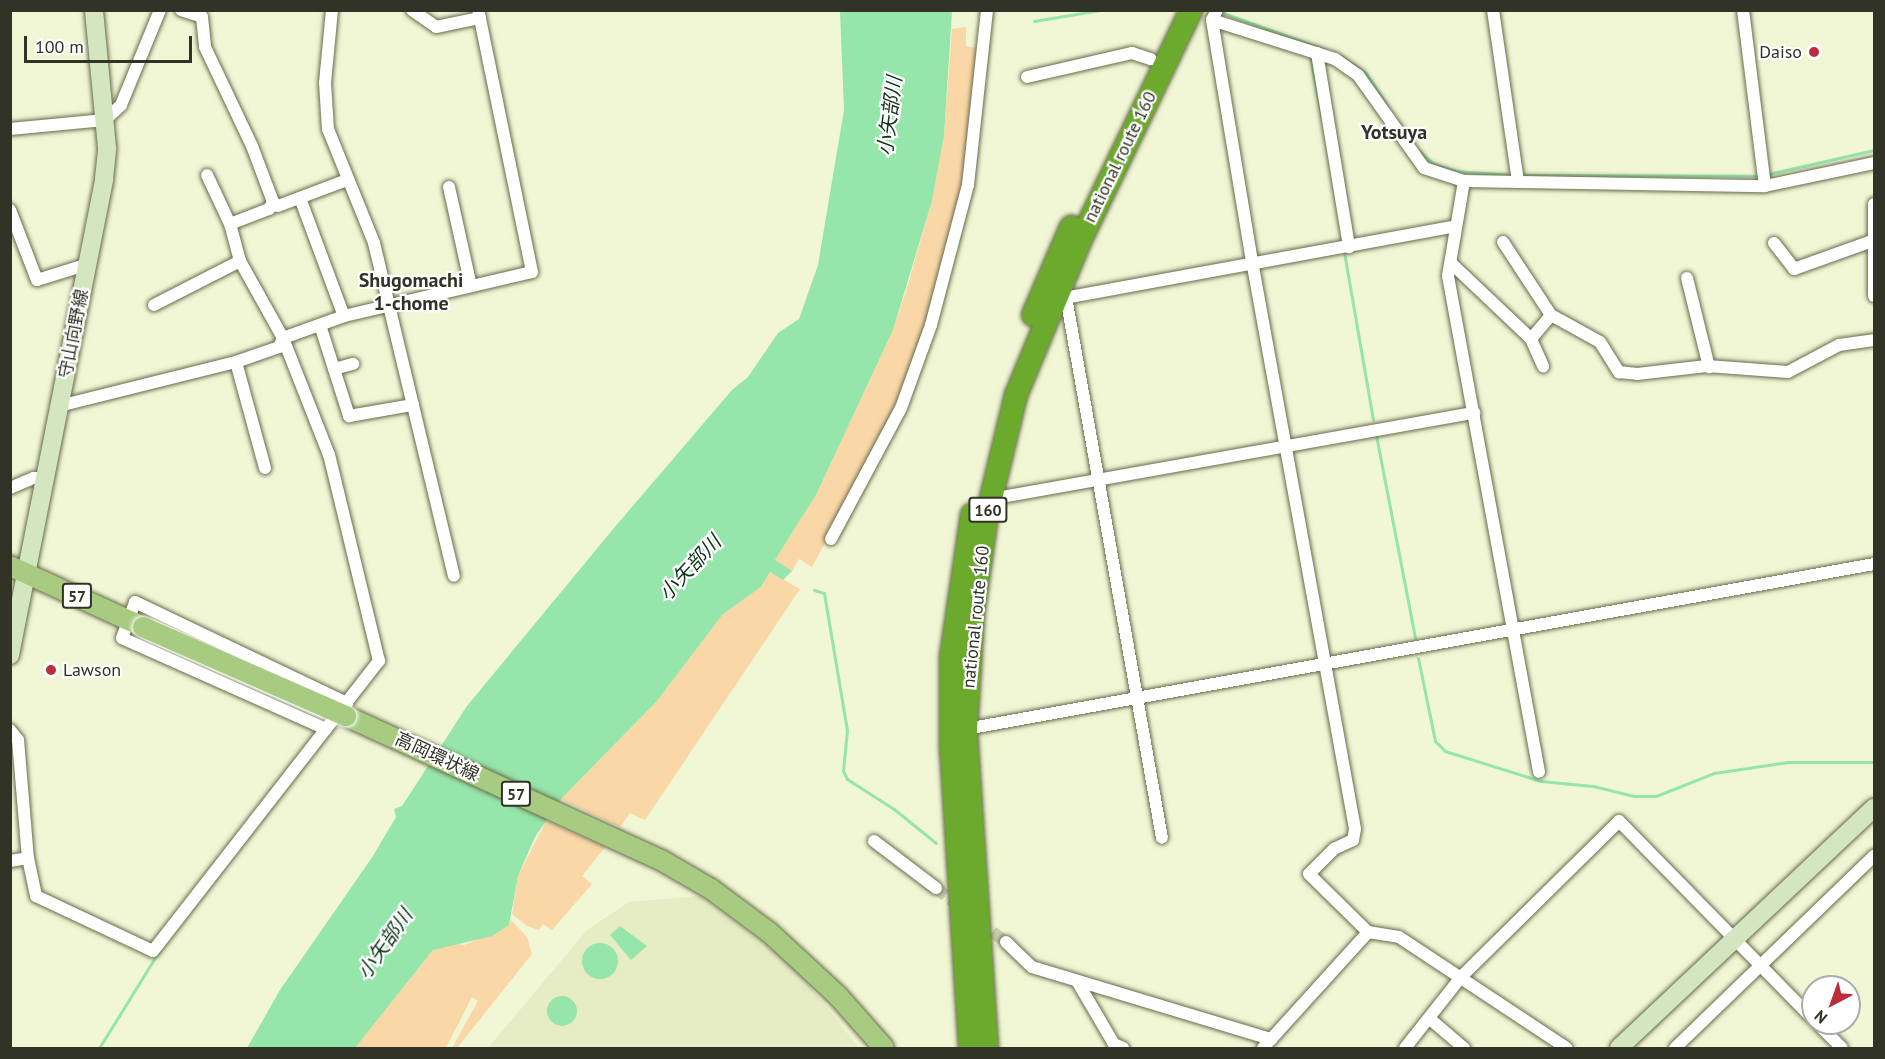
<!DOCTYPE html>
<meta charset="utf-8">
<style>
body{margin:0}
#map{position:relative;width:1885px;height:1059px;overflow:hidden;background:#f1f6d4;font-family:"PT Sans","Noto Sans JP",sans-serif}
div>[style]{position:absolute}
.built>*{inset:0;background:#e6ecc3}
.green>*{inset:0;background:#fad7a6}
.water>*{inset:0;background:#96e5aa}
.round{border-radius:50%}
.stream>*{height:3px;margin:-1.5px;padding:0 1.5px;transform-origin:1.5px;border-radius:1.5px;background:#96e5aa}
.street-tunnel>*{height:12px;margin-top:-6px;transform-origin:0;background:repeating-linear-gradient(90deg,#cbcfb1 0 12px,transparent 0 18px)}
.roads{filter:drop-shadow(0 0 2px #676b4d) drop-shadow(0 0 2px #676b4d)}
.street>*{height:12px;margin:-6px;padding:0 6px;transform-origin:6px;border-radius:6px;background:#fff}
.secondary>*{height:18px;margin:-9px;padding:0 9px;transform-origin:9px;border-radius:9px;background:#d3e6c0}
.primary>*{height:20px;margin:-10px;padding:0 10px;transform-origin:10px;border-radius:10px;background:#a7cc81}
.highway>*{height:22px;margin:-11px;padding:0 11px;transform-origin:11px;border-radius:11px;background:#6caa2d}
.bridges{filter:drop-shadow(0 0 2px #fff) drop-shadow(0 0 2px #fff)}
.primary-bridge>*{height:20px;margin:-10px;padding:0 10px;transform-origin:10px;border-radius:10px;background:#a7cc81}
.dots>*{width:16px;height:16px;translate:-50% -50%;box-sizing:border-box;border:3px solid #fff;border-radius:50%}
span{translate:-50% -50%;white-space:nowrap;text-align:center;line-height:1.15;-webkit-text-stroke:4.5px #fff;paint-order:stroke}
.shield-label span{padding:2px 4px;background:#fff;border:2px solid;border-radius:4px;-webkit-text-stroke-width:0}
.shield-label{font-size:16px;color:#313326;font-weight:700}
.poi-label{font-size:18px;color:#313326}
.right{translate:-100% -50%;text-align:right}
.left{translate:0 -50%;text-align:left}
.street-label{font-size:18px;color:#313326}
.water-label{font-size:20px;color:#11321b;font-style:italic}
.neighbourhood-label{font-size:20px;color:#313326;font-weight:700}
.frame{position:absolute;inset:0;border:12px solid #313326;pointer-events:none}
.north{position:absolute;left:1801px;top:975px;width:60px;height:60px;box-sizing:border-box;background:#fff;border:2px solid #adada8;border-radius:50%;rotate:221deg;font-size:16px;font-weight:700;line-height:24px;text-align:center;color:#313326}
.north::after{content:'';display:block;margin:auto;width:21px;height:27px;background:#bc2c3c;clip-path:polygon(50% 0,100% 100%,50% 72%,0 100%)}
.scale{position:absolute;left:24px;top:36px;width:168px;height:27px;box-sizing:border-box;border:3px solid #313326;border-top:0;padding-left:8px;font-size:18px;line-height:21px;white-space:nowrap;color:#313326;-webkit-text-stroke:4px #fff;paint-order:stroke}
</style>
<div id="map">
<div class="built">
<i style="clip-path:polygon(700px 896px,791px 963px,859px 1048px,488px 1048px,587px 930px,629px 902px)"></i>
</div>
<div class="green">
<i style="clip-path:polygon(966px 27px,966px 46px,982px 49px,968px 162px,936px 293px,901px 395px,874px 452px,812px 567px,799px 559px,792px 571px,775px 560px,816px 495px,893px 330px,907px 288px,932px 201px,944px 136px,952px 29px)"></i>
<i style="clip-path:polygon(770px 572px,800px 589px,645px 820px,630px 813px,620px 827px,561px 799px,657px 701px,723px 614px,761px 587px)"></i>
<i style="clip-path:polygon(546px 821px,605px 847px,582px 876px,592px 884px,552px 930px,543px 924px,539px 930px,527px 926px,512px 914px,518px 876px)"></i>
<i style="clip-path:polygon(511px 920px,527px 937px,532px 954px,457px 1048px,452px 1048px,478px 1001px,472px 997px,446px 1048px,355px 1048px,433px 950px,452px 943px,464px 945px,509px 925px)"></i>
</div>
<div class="water">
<i style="clip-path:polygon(840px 11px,952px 11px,944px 136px,932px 201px,893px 330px,816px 495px,775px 560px,792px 571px,783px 580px,770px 572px,761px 587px,723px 614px,657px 701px,561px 799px,535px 837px,518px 876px,509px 925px,492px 936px,433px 950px,355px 1048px,247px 1048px,280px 990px,373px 856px,396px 817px,394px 809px,402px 806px,467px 706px,614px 528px,732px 390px,748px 377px,778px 333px,799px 319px,818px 265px,844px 110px)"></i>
<i style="clip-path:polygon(620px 926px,647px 946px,631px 960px,610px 935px)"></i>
<i class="round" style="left:582px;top:943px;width:36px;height:36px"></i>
<i class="round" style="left:547px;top:996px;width:30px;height:30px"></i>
</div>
<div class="stream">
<i style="left:1220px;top:12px;width:110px;rotate:19.6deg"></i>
<i style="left:1034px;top:21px;width:67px;rotate:-9.5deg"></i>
<i style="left:1310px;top:56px;width:64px;rotate:79.2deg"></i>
<i style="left:1341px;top:56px;width:30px;rotate:34deg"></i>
<i style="left:1366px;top:73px;width:38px;rotate:57deg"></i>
<i style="left:1418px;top:150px;width:21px;rotate:41deg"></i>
<i style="left:1434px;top:164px;width:22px;rotate:18deg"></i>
<i style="left:1455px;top:171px;width:58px;rotate:3.9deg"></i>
<i style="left:1768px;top:174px;width:109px;rotate:-12.8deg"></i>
<i style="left:1519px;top:175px;width:243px;rotate:0.2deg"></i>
<i style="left:1344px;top:252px;width:170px;rotate:80.2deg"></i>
<i style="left:1376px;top:435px;width:207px;rotate:79.1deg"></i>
<i style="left:814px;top:590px;width:10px;rotate:17deg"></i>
<i style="left:824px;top:593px;width:139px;rotate:80.5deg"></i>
<i style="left:847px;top:730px;width:41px;rotate:95.6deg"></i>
<i style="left:843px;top:771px;width:9px;rotate:63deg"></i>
<i style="left:847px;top:779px;width:56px;rotate:32.6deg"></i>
<i style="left:894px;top:809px;width:54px;rotate:39deg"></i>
<i style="left:1418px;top:658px;width:85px;rotate:78.4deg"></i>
<i style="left:1435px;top:741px;width:14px;rotate:45deg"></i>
<i style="left:1445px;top:751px;width:101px;rotate:17.4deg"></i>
<i style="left:1541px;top:781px;width:52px;rotate:5.5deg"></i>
<i style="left:1593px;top:786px;width:42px;rotate:13.7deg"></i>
<i style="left:1634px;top:796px;width:22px"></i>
<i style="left:1656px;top:796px;width:62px;rotate:-21.6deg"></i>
<i style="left:1714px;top:773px;width:75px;rotate:-8.5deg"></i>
<i style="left:1788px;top:762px;width:86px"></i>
<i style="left:99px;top:1048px;width:112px;rotate:-58.2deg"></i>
</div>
<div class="street-tunnel">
<i style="left:936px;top:888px;width:33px;rotate:38deg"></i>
<i style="left:978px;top:921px;width:35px;rotate:37deg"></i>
</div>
<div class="roads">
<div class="street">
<i style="left:181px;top:10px;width:22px;rotate:18deg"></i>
<i style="left:202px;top:17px;width:30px;rotate:84deg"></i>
<i style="left:205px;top:47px;width:110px;rotate:64.6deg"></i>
<i style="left:252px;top:146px;width:60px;rotate:69.4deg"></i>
<i style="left:273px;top:202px;width:6px;rotate:39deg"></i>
<i style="left:278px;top:206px;width:74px;rotate:-20.6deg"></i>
<i style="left:332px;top:10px;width:73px;rotate:95.5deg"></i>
<i style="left:325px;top:83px;width:46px;rotate:86.3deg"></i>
<i style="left:328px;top:129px;width:123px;rotate:68deg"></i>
<i style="left:374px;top:243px;width:342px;rotate:76.5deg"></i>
<i style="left:412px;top:10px;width:29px;rotate:35deg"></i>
<i style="left:436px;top:27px;width:45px;rotate:-11.6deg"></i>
<i style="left:1217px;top:10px;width:11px;rotate:117deg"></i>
<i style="left:1212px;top:20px;width:244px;rotate:80.6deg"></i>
<i style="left:1252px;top:261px;width:577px;rotate:79.72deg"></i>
<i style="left:1355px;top:829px;width:11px;rotate:100deg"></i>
<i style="left:1353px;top:840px;width:21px;rotate:155deg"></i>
<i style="left:1334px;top:849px;width:35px;rotate:135deg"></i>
<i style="left:1309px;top:874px;width:83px;rotate:44.5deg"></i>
<i style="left:1368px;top:932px;width:31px;rotate:9deg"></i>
<i style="left:1399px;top:937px;width:201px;rotate:33.5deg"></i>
<i style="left:1493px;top:10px;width:173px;rotate:81.7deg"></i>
<i style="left:1743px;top:10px;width:177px;rotate:82.9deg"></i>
<i style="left:1212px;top:20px;width:129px;rotate:17.6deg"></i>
<i style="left:1335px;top:59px;width:28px;rotate:35deg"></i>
<i style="left:1358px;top:75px;width:114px;rotate:54.6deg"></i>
<i style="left:1424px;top:168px;width:42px;rotate:18deg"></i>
<i style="left:1464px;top:181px;width:301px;rotate:1deg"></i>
<i style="left:1765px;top:186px;width:111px;rotate:-11.9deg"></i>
<i style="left:1317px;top:53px;width:197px;rotate:80.6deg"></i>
<i style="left:1027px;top:77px;width:108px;rotate:-12.9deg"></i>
<i style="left:1132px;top:53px;width:20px;rotate:18deg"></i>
<i style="left:10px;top:129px;width:95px;rotate:-5.4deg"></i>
<i style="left:105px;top:120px;width:22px;rotate:-43deg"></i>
<i style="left:121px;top:105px;width:103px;rotate:-67.7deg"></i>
<i style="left:1464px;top:181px;width:96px;rotate:99.6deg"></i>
<i style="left:1448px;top:276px;width:504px;rotate:79.6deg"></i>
<i style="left:449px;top:187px;width:101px;rotate:77.5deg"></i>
<i style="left:300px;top:198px;width:126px;rotate:69.6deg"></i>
<i style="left:1874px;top:204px;width:92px;rotate:90deg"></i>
<i style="left:10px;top:210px;width:75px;rotate:68.9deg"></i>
<i style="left:37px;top:280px;width:53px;rotate:-17.4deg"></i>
<i style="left:230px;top:224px;width:42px;rotate:-21deg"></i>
<i style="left:269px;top:209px;width:8px;rotate:-60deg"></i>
<i style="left:1503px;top:242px;width:87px;rotate:56.7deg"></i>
<i style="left:1774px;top:243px;width:33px;rotate:52deg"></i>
<i style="left:1794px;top:269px;width:83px;rotate:-19.7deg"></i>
<i style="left:1451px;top:263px;width:110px;rotate:43.5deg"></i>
<i style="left:1531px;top:339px;width:30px;rotate:66deg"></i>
<i style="left:1687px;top:278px;width:92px;rotate:76.1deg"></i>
<i style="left:1066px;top:297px;width:549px;rotate:79.94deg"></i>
<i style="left:1059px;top:299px;width:401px;rotate:-10.4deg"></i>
<i style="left:154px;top:305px;width:97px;rotate:-27.1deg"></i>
<i style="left:320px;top:325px;width:96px;rotate:72.3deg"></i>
<i style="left:349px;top:416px;width:65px;rotate:-9.8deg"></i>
<i style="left:1531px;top:339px;width:31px;rotate:-50deg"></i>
<i style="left:1551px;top:315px;width:56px;rotate:28.9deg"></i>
<i style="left:1600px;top:342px;width:36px;rotate:58deg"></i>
<i style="left:1619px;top:372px;width:18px;rotate:6deg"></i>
<i style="left:1637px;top:374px;width:70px;rotate:-6.5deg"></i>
<i style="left:1707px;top:366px;width:81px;rotate:4.2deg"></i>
<i style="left:1788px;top:372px;width:58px;rotate:-27.9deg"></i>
<i style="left:1839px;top:345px;width:35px;rotate:-8deg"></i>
<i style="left:236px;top:362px;width:110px;rotate:74.7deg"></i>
<i style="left:334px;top:369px;width:20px;rotate:-15deg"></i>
<i style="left:59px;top:406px;width:182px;rotate:-14deg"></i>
<i style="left:236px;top:362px;width:46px;rotate:-19.2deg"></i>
<i style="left:279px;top:347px;width:10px;rotate:-66deg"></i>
<i style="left:283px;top:338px;width:65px;rotate:-19.8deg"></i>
<i style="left:344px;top:316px;width:193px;rotate:-13.2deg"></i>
<i style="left:532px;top:272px;width:268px;rotate:-101.6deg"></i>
<i style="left:10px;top:488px;width:26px;rotate:-23deg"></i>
<i style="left:34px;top:478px;width:13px"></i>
<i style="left:990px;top:499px;width:492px;rotate:-10.1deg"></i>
<i style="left:831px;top:539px;width:149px;rotate:-61.9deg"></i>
<i style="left:901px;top:408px;width:88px;rotate:-70.1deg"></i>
<i style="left:931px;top:325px;width:145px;rotate:-75.2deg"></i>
<i style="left:968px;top:185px;width:176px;rotate:-83.8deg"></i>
<i style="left:326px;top:729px;width:223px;rotate:-156deg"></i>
<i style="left:122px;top:638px;width:38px;rotate:-70deg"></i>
<i style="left:135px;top:602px;width:235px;rotate:25.5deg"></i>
<i style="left:966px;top:729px;width:923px;rotate:-10.3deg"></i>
<i style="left:10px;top:730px;width:13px;rotate:51deg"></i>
<i style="left:18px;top:740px;width:118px;rotate:85.2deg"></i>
<i style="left:28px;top:858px;width:39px;rotate:78deg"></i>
<i style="left:36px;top:896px;width:129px;rotate:25.2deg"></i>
<i style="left:153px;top:951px;width:368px;rotate:-52.1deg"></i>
<i style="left:379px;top:661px;width:212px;rotate:-103.6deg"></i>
<i style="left:329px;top:455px;width:126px;rotate:-111.5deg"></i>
<i style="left:283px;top:338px;width:88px;rotate:-119.2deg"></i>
<i style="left:240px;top:261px;width:38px;rotate:-105deg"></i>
<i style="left:230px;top:224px;width:54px;rotate:-115.1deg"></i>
<i style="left:874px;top:841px;width:78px;rotate:37.2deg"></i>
<i style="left:10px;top:861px;width:18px;rotate:-9deg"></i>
<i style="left:1006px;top:942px;width:36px;rotate:44deg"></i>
<i style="left:1032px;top:967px;width:250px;rotate:16.8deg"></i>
<i style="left:1077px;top:981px;width:73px;rotate:59.6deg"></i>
<i style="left:1114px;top:1044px;width:10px;rotate:24deg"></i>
<i style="left:1430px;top:1019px;width:45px;rotate:40.5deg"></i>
<i style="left:1817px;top:1023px;width:35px;rotate:45deg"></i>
<i style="left:1263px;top:1048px;width:156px;rotate:-47.8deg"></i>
<i style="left:1405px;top:1048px;width:90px;rotate:-51.7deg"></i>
<i style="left:1461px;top:977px;width:222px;rotate:-44.6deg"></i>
<i style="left:1619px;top:821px;width:277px;rotate:45.6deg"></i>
<i style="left:1675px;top:1048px;width:277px;rotate:-44deg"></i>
</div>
<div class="secondary">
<i style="left:10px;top:655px;width:485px;rotate:-78.8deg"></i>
<i style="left:104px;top:179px;width:31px;rotate:-84deg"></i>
<i style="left:107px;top:148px;width:139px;rotate:-95.4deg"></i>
<i style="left:1619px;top:1048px;width:350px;rotate:-43.3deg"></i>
</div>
<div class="primary">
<i style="left:10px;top:566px;width:146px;rotate:24.6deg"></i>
<i style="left:346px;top:716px;width:346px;rotate:24.6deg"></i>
<i style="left:661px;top:860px;width:58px;rotate:30.1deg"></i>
<i style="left:711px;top:889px;width:72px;rotate:36.6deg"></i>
<i style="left:769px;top:932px;width:94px;rotate:42.8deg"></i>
<i style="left:838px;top:996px;width:69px;rotate:48.5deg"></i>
</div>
<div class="highway">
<i style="left:1033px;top:315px;width:96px;rotate:-66.6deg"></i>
<i style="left:970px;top:1048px;width:300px;rotate:-93.6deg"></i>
<i style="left:951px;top:749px;width:92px;rotate:-90deg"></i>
<i style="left:951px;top:657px;width:144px;rotate:-81.6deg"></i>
<i style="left:987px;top:1048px;width:320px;rotate:-93.8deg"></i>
<i style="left:966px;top:729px;width:115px;rotate:-86.5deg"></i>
<i style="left:973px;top:614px;width:100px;rotate:-82deg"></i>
<i style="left:987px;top:515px;width:123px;rotate:-76.4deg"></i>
<i style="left:1016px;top:395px;width:167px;rotate:-67.4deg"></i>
<i style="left:1080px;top:241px;width:256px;rotate:-64.3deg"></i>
</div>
</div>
<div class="bridges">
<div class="primary-bridge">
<i style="left:143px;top:627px;width:222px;rotate:23.7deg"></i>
</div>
</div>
<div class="dots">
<i style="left:1814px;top:52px;background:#bc2c3c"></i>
<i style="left:51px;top:670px;background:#bc2c3c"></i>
</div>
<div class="shield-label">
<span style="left:988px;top:510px">160</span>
<span style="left:77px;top:596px">57</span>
<span style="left:516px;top:794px">57</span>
</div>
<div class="poi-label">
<span class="right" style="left:1802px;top:52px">Daiso</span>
<span class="left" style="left:63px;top:670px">Lawson</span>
</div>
<div class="street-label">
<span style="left:1120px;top:157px;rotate:-64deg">national route 160</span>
<span style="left:74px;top:334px;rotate:-79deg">守山向野線</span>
<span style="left:976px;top:617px;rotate:-84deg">national route 160</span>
<span style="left:437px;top:757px;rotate:25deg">高岡環状線</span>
</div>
<div class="water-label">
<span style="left:890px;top:116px;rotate:-83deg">小矢部川</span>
<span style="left:690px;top:568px;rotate:-47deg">小矢部川</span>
<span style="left:385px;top:944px;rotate:-55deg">小矢部川</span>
</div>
<div class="neighbourhood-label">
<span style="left:1394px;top:132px">Yotsuya</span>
<span style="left:411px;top:292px">Shugomachi<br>1-chome</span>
</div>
<div class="frame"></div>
<div class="north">N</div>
<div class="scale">100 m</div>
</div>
